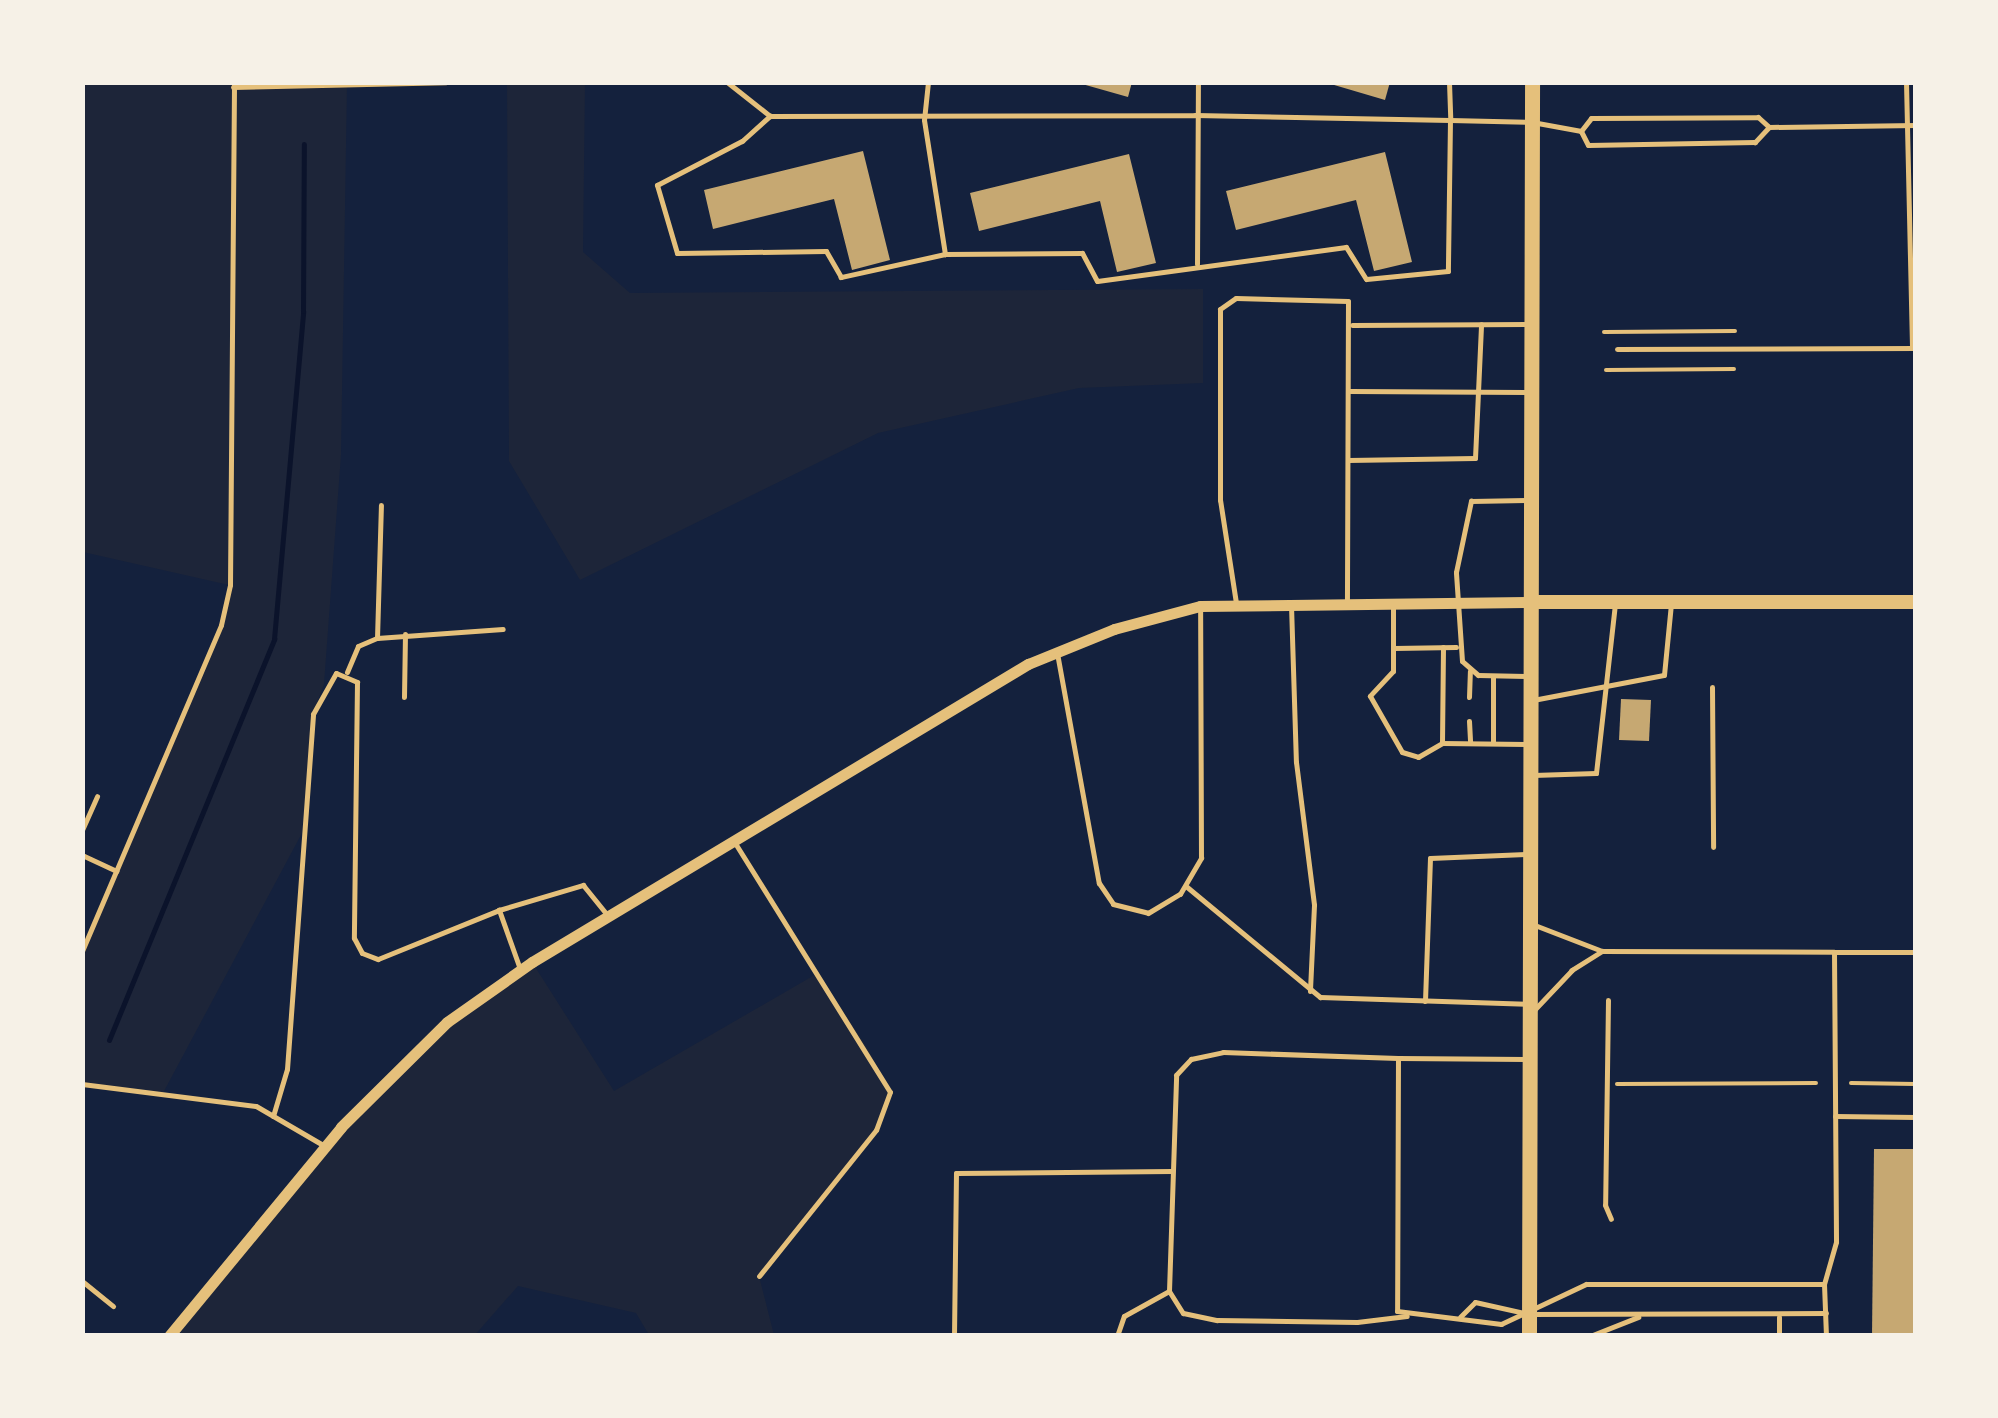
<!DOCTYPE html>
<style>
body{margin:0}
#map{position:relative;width:1998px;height:1418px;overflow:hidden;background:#14213d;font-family:"Libre Baskerville",serif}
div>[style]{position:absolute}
.green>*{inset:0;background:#1d2539}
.stream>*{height:5px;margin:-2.5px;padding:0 2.5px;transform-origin:2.5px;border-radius:2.5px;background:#0b132b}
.building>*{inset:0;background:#c6a872}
.path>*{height:4px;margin:-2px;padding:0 2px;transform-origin:2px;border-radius:2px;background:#e5c07b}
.service>*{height:5px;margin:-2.5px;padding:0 2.5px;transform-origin:2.5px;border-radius:2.5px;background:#e5c07b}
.tertiary>*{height:11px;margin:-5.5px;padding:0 5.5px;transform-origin:5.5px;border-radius:5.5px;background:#e5c07b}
.secondary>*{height:14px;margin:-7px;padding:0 7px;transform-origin:7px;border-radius:7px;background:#e5c07b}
.primary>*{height:15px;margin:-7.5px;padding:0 7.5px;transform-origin:7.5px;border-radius:7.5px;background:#e5c07b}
span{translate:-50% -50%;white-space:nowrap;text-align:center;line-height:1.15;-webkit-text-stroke:10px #f6f1e7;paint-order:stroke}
.frame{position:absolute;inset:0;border:85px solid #f6f1e7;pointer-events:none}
</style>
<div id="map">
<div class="green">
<i style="clip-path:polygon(83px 83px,347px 85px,341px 455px,324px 684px,313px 714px,302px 833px,162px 1095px,83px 1084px,83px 951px,221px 625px,229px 585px,83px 552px)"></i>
<i style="clip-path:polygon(507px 83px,585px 83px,583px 252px,630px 293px,1203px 289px,1203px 383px,1079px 388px,878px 433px,580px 580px,509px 461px)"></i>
<i style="clip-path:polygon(532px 962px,614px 1091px,818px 973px,868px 1049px,890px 1092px,876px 1130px,759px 1276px,774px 1335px,649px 1335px,636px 1313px,518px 1286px,475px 1335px,169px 1336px,391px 1073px)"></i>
</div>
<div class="stream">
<i style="left:109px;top:1040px;width:434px;rotate:-67.6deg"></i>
<i style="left:274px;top:639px;width:329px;rotate:-84.9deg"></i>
<i style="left:303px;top:311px;width:167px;rotate:-89.7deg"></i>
</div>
<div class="building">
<i style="clip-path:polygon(1075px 82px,1132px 82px,1128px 97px)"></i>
<i style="clip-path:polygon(1324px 82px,1390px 82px,1385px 100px)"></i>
<i style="clip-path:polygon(863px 151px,890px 260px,852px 270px,834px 199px,713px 229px,704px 190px)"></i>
<i style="clip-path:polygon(1385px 152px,1412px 262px,1374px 271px,1356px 200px,1236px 230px,1226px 191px)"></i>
<i style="clip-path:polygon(1129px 154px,1156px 263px,1117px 272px,1100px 201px,979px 231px,970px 193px)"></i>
<i style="clip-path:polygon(1621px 699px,1651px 700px,1649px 741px,1619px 740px)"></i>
<i style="clip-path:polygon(1874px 1149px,1916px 1149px,1916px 1336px,1872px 1336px)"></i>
</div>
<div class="path">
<i style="left:1604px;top:332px;width:131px;rotate:-0.4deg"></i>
<i style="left:1606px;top:370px;width:128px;rotate:-0.4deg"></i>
<i style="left:1851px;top:1083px;width:65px;rotate:0.9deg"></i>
<i style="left:1617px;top:1084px;width:199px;rotate:-0.3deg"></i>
</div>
<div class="service">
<i style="left:727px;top:82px;width:55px;rotate:38.3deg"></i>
<i style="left:928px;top:82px;width:38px;rotate:96deg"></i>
<i style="left:924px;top:120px;width:136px;rotate:81.1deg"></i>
<i style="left:1449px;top:82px;width:38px;rotate:88deg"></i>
<i style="left:1450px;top:120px;width:151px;rotate:90.8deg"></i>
<i style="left:1448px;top:271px;width:82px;rotate:174.4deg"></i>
<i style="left:1366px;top:279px;width:38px;rotate:-122deg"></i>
<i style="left:1346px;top:247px;width:251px;rotate:172.2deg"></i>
<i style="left:1097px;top:281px;width:32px;rotate:-118deg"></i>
<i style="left:1082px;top:253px;width:137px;rotate:179.6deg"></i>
<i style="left:945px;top:254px;width:107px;rotate:167.5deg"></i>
<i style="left:841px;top:277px;width:30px;rotate:-120deg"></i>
<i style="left:826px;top:251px;width:149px;rotate:179.2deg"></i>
<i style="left:677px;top:253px;width:71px;rotate:-106.4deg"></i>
<i style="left:657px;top:185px;width:96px;rotate:-27.4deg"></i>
<i style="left:742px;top:141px;width:38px;rotate:-42deg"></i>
<i style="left:770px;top:116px;width:425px;rotate:-0.1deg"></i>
<i style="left:1195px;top:115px;width:255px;rotate:1.1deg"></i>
<i style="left:1450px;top:120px;width:82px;rotate:1.4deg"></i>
<i style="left:1532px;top:122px;width:50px;rotate:10.4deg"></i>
<i style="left:1906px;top:82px;width:266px;rotate:88.7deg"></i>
<i style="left:233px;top:87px;width:213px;rotate:-1.3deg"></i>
<i style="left:1758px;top:117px;width:15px;rotate:42deg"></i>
<i style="left:1769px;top:127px;width:21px;rotate:133deg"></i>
<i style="left:1755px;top:142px;width:167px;rotate:179deg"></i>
<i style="left:1588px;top:145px;width:16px;rotate:-117deg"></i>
<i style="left:1581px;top:131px;width:16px;rotate:-52deg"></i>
<i style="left:1591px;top:118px;width:167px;rotate:-0.3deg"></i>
<i style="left:1769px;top:127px;width:147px;rotate:-0.8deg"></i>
<i style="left:1197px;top:264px;width:182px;rotate:-89.7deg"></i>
<i style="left:1352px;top:325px;width:177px;rotate:-0.3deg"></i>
<i style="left:1617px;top:349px;width:299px;rotate:-0.2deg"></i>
<i style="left:1350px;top:391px;width:177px;rotate:0.3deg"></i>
<i style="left:1348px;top:460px;width:127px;rotate:-0.9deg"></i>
<i style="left:1475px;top:458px;width:134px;rotate:-87.4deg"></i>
<i style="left:1393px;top:602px;width:69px;rotate:90deg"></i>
<i style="left:1393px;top:671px;width:34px;rotate:133deg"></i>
<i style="left:1370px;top:696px;width:64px;rotate:60.3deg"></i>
<i style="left:1402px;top:752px;width:17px;rotate:17deg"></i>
<i style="left:1418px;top:757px;width:28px;rotate:-30deg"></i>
<i style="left:1442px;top:743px;width:85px;rotate:0.7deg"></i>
<i style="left:1236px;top:603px;width:104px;rotate:-98.8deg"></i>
<i style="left:1220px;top:500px;width:191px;rotate:-90deg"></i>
<i style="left:1220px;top:309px;width:19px;rotate:-35deg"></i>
<i style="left:1236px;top:298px;width:112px;rotate:1.5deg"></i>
<i style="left:1348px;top:301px;width:300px;rotate:90.2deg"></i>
<i style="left:1291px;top:605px;width:157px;rotate:88.2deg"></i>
<i style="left:1296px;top:762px;width:144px;rotate:82.8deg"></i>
<i style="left:1314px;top:905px;width:86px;rotate:92.7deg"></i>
<i style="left:377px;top:638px;width:133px;rotate:-88.3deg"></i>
<i style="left:1394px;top:648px;width:62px;rotate:-0.9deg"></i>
<i style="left:1057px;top:653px;width:234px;rotate:79.7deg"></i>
<i style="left:1099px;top:883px;width:25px;rotate:56deg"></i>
<i style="left:1113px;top:904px;width:36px;rotate:14deg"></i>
<i style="left:1148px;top:913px;width:37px;rotate:-31deg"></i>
<i style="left:1180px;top:894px;width:42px;rotate:-59.7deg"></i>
<i style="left:1201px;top:858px;width:249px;rotate:-90.2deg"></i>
<i style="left:347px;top:672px;width:28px;rotate:-67deg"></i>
<i style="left:358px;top:646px;width:21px;rotate:-23deg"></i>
<i style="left:377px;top:638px;width:126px;rotate:-4.1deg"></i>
<i style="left:1527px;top:676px;width:49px;rotate:-178.8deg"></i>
<i style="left:1478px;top:675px;width:21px;rotate:-139deg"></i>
<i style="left:1462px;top:661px;width:89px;rotate:-93.9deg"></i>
<i style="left:1456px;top:572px;width:73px;rotate:-78.1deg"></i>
<i style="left:1471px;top:501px;width:59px;rotate:-1deg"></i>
<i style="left:1712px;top:687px;width:160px;rotate:89.6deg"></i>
<i style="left:404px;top:697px;width:63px;rotate:-89.1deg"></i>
<i style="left:1469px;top:697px;width:26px;rotate:-88deg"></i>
<i style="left:1533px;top:700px;width:133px;rotate:-10.8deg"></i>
<i style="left:1664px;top:675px;width:71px;rotate:-84.4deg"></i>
<i style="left:1469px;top:721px;width:22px;rotate:87deg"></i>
<i style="left:1442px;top:743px;width:96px;rotate:-89.4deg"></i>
<i style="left:1493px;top:743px;width:67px;rotate:-90deg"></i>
<i style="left:1533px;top:775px;width:63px;rotate:-1.8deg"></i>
<i style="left:1596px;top:773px;width:170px;rotate:-83.6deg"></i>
<i style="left:82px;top:830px;width:37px;rotate:-66deg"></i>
<i style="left:735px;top:843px;width:293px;rotate:58.1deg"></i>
<i style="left:890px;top:1092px;width:40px;rotate:110.2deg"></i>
<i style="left:876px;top:1130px;width:187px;rotate:128.7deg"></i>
<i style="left:82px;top:855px;width:38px;rotate:25deg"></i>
<i style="left:1187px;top:887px;width:173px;rotate:39.6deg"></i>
<i style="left:1320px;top:997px;width:209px;rotate:1.9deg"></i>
<i style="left:1532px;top:924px;width:75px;rotate:21.1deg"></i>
<i style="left:1602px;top:951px;width:36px;rotate:148deg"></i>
<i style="left:1572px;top:970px;width:54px;rotate:133.5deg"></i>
<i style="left:82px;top:951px;width:354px;rotate:-66.9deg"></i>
<i style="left:221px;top:625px;width:41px;rotate:-77.3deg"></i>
<i style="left:230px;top:585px;width:503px;rotate:-89.54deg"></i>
<i style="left:1602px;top:951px;width:232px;rotate:0.2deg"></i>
<i style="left:1834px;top:952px;width:290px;rotate:89.6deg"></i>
<i style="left:1836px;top:1242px;width:44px;rotate:105.9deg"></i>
<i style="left:1824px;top:1284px;width:52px;rotate:87.8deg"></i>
<i style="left:1834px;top:952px;width:82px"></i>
<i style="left:520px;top:969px;width:63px;rotate:-109.6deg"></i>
<i style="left:499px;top:910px;width:88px;rotate:-16.6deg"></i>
<i style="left:583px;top:885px;width:36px;rotate:51deg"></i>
<i style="left:1608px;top:1000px;width:205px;rotate:90.8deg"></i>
<i style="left:1605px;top:1205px;width:15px;rotate:67deg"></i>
<i style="left:1425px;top:1001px;width:143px;rotate:-88deg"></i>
<i style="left:1430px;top:858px;width:97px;rotate:-2.4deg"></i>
<i style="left:1527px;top:1059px;width:129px;rotate:-179.6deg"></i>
<i style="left:1398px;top:1058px;width:253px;rotate:90.2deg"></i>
<i style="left:1397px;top:1311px;width:105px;rotate:7.1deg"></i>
<i style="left:1501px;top:1324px;width:94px;rotate:-25.2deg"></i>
<i style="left:1586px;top:1284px;width:238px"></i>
<i style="left:82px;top:1084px;width:175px;rotate:7.2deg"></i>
<i style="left:256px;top:1106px;width:78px;rotate:30.2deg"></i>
<i style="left:273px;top:1116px;width:49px;rotate:-73.4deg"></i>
<i style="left:287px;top:1069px;width:356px;rotate:-85.8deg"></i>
<i style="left:313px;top:714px;width:47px;rotate:-60.7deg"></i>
<i style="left:336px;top:673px;width:23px;rotate:23deg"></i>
<i style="left:357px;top:682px;width:256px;rotate:90.7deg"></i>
<i style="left:354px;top:938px;width:17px;rotate:62deg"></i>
<i style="left:362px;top:953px;width:17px;rotate:21deg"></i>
<i style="left:378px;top:959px;width:131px;rotate:-22deg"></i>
<i style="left:1835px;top:1116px;width:81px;rotate:0.7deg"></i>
<i style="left:82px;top:1281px;width:40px;rotate:39deg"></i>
<i style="left:1169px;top:1291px;width:26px;rotate:58deg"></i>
<i style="left:1183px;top:1313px;width:35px;rotate:12deg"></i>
<i style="left:1217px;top:1320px;width:140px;rotate:0.8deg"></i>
<i style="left:1357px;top:1322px;width:50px;rotate:-6.8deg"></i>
<i style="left:1460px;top:1317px;width:21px;rotate:-45deg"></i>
<i style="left:1475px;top:1302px;width:55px;rotate:12.5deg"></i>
<i style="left:1529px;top:1314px;width:297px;rotate:-0.2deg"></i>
<i style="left:1779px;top:1317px;width:19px;rotate:90deg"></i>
<i style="left:954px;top:1336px;width:163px;rotate:-89.3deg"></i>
<i style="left:956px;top:1173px;width:216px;rotate:-0.5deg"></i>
<i style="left:1117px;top:1336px;width:21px;rotate:-71deg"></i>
<i style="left:1124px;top:1316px;width:51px;rotate:-29.1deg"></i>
<i style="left:1169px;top:1291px;width:216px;rotate:-88.1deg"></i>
<i style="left:1176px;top:1075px;width:22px;rotate:-47deg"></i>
<i style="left:1191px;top:1059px;width:33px;rotate:-12deg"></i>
<i style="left:1223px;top:1052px;width:175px;rotate:2deg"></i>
<i style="left:1590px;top:1336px;width:52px;rotate:-21.6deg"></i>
</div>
<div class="tertiary">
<i style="left:169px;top:1336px;width:271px;rotate:-50.5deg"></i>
<i style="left:341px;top:1127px;width:149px;rotate:-44.7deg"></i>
<i style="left:447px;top:1022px;width:104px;rotate:-35.2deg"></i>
<i style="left:532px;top:962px;width:579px;rotate:-31deg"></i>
<i style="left:1028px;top:664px;width:93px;rotate:-22.1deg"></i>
<i style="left:1114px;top:629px;width:89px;rotate:-15deg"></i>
<i style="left:1200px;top:606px;width:330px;rotate:-0.7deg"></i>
</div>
<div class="secondary">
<i style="left:1530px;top:602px;width:386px"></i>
</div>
<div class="primary">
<i style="left:1529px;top:1336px;width:1254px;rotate:-89.86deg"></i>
</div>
<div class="frame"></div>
</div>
